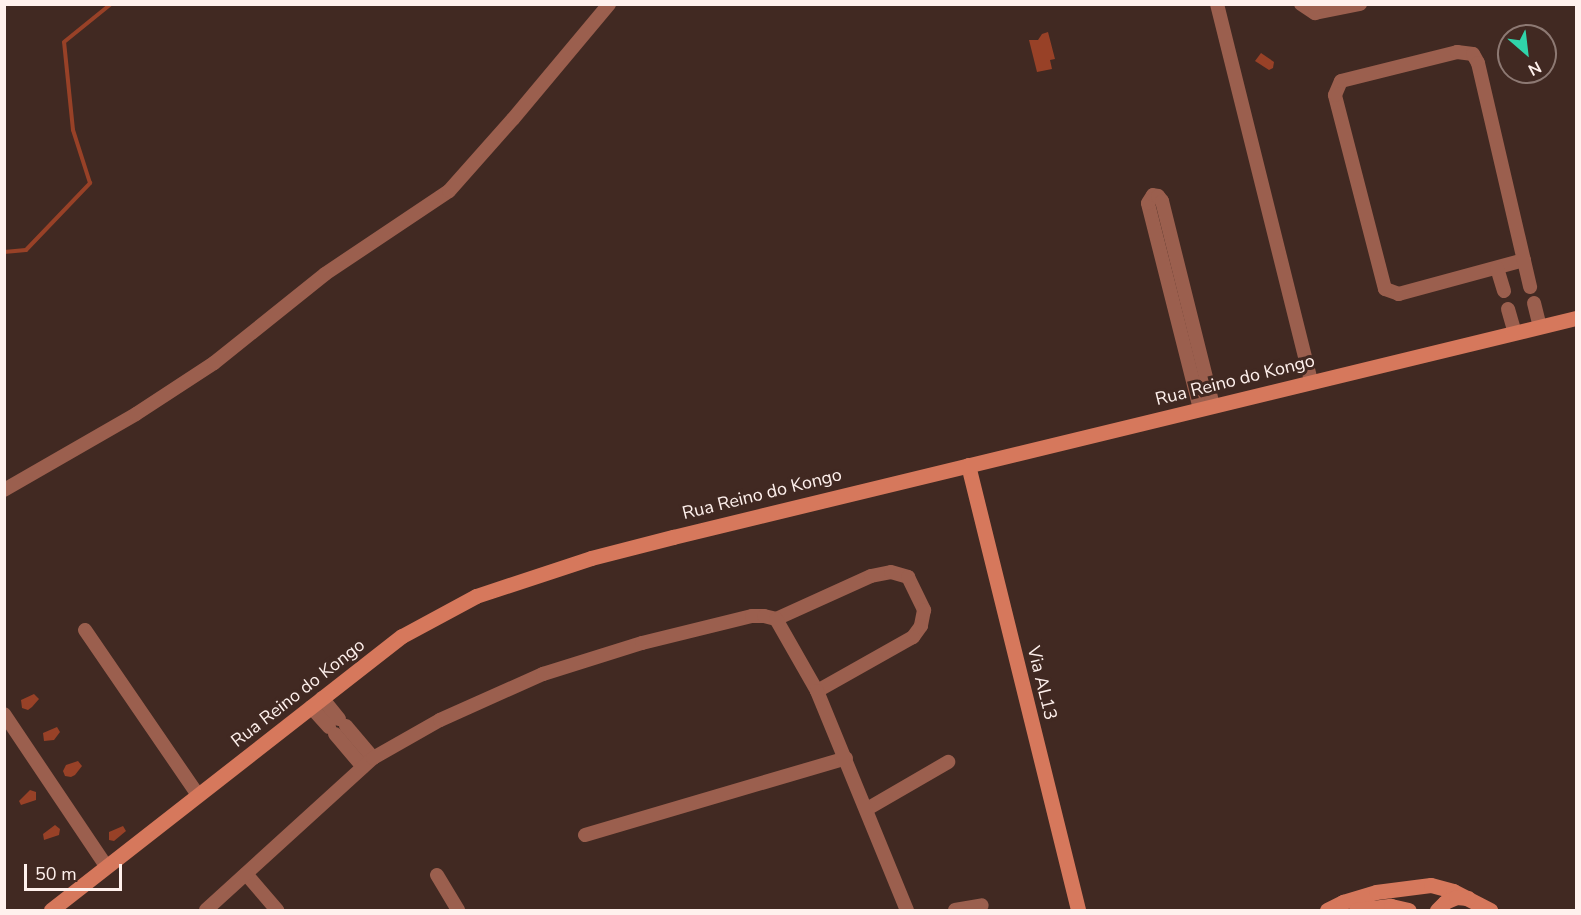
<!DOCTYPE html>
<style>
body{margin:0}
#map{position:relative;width:1581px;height:915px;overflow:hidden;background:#412922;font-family:"Nunito Sans",sans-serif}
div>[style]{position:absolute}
.water>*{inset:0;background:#984127}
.stream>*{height:4px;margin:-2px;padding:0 2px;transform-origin:2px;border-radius:2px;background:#984127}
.street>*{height:14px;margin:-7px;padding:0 7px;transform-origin:7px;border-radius:7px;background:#9b5f4e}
.secondary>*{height:15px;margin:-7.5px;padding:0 7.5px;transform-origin:7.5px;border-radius:7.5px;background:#d6785c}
span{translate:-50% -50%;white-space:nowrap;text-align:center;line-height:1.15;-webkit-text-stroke:6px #412922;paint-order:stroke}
.street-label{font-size:18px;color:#fff1ed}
.frame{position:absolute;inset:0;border:6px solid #fff1ed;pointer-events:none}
.north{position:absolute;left:1497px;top:24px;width:60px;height:60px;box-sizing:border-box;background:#412922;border:2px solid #8d7973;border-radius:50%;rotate:152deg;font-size:16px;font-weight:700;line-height:24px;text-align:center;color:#fff1ed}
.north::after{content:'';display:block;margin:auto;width:21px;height:27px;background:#30d4aa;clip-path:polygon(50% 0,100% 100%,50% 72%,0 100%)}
.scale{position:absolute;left:24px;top:864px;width:98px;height:27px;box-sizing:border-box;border:3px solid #fff1ed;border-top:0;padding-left:8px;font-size:18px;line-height:21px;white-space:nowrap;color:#fff1ed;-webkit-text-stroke:4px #412922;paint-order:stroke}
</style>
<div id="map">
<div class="water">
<i style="clip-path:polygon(1048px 32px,1055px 59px,1050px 60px,1052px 69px,1037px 72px,1029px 40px,1038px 40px,1042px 34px)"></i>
<i style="clip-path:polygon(1261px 53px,1274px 62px,1273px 68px,1269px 70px,1255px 61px)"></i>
<i style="clip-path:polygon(34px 694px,39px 699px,32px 707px,28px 710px,22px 708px,21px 700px)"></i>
<i style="clip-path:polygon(57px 727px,60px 732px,54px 740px,44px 741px,43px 733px)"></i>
<i style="clip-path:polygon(78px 761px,82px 766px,75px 775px,71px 777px,65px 776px,63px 771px,66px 765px)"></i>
<i style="clip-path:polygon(30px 790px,36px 792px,36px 800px,21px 805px,19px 801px)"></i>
<i style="clip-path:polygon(55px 825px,60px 829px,59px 835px,44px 840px,43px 834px)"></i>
<i style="clip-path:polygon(123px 826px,126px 831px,114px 841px,109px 840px,109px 832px)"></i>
</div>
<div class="stream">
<i style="left:4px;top:252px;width:22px;rotate:-5deg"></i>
<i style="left:26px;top:250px;width:93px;rotate:-46.3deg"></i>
<i style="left:90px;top:183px;width:56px;rotate:-107.8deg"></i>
<i style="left:73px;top:130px;width:88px;rotate:-95.8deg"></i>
<i style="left:64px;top:42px;width:60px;rotate:-39deg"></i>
</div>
<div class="street">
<i style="left:1217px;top:4px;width:390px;rotate:76deg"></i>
<i style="left:1301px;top:4px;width:17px;rotate:33deg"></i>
<i style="left:1315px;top:13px;width:46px;rotate:-11.3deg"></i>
<i style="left:1524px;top:260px;width:130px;rotate:164.8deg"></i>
<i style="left:1399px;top:294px;width:15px;rotate:-160deg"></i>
<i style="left:1385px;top:289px;width:200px;rotate:-104.5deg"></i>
<i style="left:1335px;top:95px;width:15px;rotate:-67deg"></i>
<i style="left:1341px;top:81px;width:120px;rotate:-14deg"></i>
<i style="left:1457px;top:52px;width:16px;rotate:7deg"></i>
<i style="left:1473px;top:54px;width:10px;rotate:61deg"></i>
<i style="left:1478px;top:63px;width:230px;rotate:76.9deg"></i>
<i style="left:1497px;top:268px;width:24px;rotate:73deg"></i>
<i style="left:1534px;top:303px;width:25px;rotate:76deg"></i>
<i style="left:1508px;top:309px;width:25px;rotate:74deg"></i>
<i style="left:1200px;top:409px;width:212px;rotate:-104.2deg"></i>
<i style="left:1148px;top:203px;width:9px;rotate:-58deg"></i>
<i style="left:1153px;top:195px;width:5px;rotate:11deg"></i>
<i style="left:1158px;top:196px;width:6px;rotate:51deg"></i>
<i style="left:1162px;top:201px;width:211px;rotate:76deg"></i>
<i style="left:4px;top:490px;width:152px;rotate:-29.9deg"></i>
<i style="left:136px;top:414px;width:93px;rotate:-33.2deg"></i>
<i style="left:214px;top:363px;width:142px;rotate:-38.7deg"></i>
<i style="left:325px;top:274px;width:149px;rotate:-33.8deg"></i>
<i style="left:449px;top:191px;width:96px;rotate:-48.4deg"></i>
<i style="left:513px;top:119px;width:150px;rotate:-50.1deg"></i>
<i style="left:776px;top:619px;width:104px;rotate:-24.4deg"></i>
<i style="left:871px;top:576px;width:20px;rotate:-11deg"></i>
<i style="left:891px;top:572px;width:18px;rotate:16deg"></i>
<i style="left:908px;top:577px;width:37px;rotate:64deg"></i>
<i style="left:924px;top:610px;width:16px;rotate:101deg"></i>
<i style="left:921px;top:626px;width:14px;rotate:126deg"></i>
<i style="left:913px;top:637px;width:110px;rotate:150.6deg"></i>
<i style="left:85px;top:630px;width:200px;rotate:55.6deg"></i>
<i style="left:322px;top:698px;width:27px;rotate:51deg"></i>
<i style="left:311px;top:707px;width:27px;rotate:48deg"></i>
<i style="left:4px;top:714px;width:184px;rotate:56.1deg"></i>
<i style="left:346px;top:726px;width:42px;rotate:49.8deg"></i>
<i style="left:335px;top:734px;width:43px;rotate:49.7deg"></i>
<i style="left:867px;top:809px;width:94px;rotate:-30.1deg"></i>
<i style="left:585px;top:835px;width:272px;rotate:-16.4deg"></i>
<i style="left:246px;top:874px;width:48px;rotate:49.3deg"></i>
<i style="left:437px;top:875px;width:41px;rotate:59deg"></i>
<i style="left:206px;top:910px;width:226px;rotate:-42.3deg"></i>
<i style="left:373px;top:758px;width:77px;rotate:-29.6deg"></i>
<i style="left:440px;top:720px;width:113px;rotate:-24.1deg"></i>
<i style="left:543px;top:674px;width:104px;rotate:-17.4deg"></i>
<i style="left:642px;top:643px;width:113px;rotate:-13.8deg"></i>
<i style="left:752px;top:616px;width:12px"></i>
<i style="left:764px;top:616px;width:12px;rotate:14deg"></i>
<i style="left:776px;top:619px;width:83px;rotate:60.3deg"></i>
<i style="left:817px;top:691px;width:237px;rotate:67.7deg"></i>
<i style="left:955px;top:910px;width:27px;rotate:-10deg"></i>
</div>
<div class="secondary">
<i style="left:968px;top:465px;width:458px;rotate:76.1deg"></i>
<i style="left:51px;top:910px;width:445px;rotate:-38deg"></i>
<i style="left:402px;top:636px;width:84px;rotate:-28.4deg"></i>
<i style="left:476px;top:596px;width:121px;rotate:-18.3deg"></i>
<i style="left:591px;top:558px;width:85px;rotate:-14.4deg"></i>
<i style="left:673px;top:537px;width:929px;rotate:-13.63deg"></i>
<i style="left:1327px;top:910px;width:18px;rotate:-27deg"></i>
<i style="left:1343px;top:902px;width:34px;rotate:-17deg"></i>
<i style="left:1376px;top:892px;width:55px;rotate:-7.3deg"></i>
<i style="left:1431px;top:885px;width:23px;rotate:15deg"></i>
<i style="left:1453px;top:891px;width:42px;rotate:27.2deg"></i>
<i style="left:1356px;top:910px;width:35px;rotate:-7deg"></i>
<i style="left:1391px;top:906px;width:18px;rotate:13deg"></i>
<i style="left:1437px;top:910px;width:11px;rotate:-45deg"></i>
<i style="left:1445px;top:902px;width:12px;rotate:-24deg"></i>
<i style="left:1456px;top:897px;width:12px;rotate:5deg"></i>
</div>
<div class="street-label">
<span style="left:1235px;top:380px;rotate:-14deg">Rua Reino do Kongo</span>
<span style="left:762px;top:494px;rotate:-14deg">Rua Reino do Kongo</span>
<span style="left:1042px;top:683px;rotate:76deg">Via AL13</span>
<span style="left:298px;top:693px;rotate:-38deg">Rua Reino do Kongo</span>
</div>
<div class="frame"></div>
<div class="north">N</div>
<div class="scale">50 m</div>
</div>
